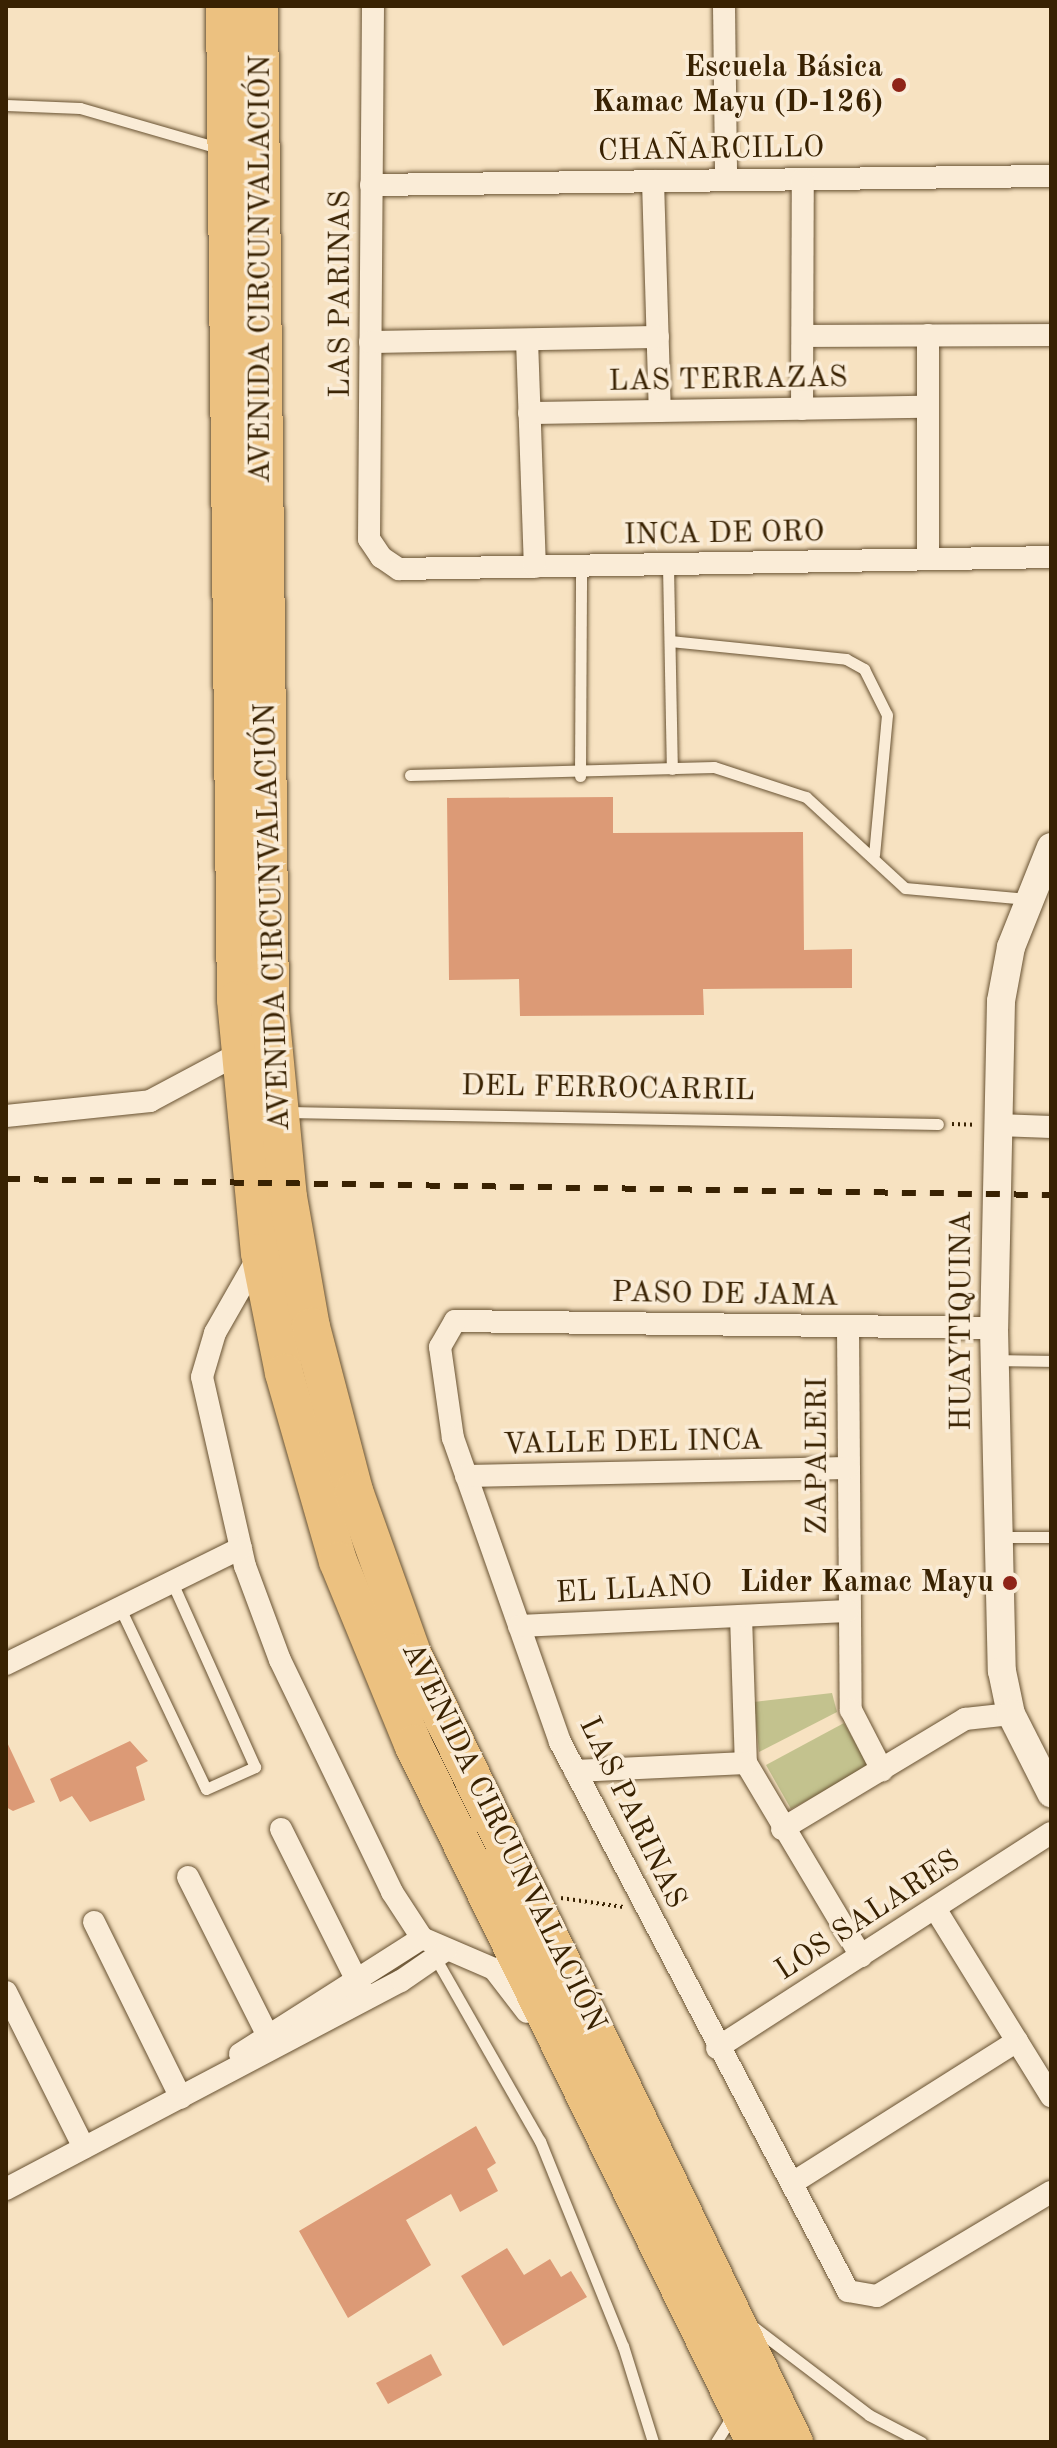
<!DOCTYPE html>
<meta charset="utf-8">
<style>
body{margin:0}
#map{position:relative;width:1057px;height:2448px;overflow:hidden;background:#f7e2c1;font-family:"Old Standard TT",serif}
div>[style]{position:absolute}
.green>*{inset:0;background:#c3c28e}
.building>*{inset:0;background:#dc9a76}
.path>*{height:4px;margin-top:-2px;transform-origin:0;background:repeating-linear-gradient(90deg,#392202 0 2px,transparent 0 6px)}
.roads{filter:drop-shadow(0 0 2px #685232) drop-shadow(0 0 2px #685232)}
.service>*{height:11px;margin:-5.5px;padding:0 5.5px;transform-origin:5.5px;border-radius:5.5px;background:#faecd7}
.minor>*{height:22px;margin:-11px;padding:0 11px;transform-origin:11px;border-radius:11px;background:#faecd7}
.tertiary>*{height:28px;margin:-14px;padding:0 14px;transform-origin:14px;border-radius:14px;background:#faecd7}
.trunk>*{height:38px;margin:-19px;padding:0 19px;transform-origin:19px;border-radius:19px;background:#ecc180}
.rail>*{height:6px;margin-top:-3px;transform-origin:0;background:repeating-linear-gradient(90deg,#392202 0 14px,transparent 0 28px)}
.dots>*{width:22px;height:22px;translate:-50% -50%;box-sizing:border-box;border:4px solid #faecd7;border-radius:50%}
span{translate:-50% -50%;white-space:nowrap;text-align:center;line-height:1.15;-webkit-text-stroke:7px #faecd7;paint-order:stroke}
.poi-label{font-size:30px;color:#392202;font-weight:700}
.right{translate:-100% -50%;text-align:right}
.street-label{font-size:30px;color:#392202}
.frame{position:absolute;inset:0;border:8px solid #392202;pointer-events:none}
</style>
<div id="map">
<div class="green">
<i style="clip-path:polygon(832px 1693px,837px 1712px,759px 1752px,754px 1702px)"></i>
<i style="clip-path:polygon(844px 1723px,869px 1767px,791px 1809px,766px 1765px)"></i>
</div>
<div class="building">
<i style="clip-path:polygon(613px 797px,613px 833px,803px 832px,804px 950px,852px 949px,852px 988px,703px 989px,704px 1015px,520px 1016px,519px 979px,449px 980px,447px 798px)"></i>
<i style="clip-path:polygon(6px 1740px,35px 1802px,13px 1811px,6px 1807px)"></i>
<i style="clip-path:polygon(130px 1741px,148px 1761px,136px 1767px,145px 1800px,90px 1822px,72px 1796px,60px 1802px,50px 1779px)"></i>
<i style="clip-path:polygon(476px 2126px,496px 2163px,487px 2169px,498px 2191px,460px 2212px,451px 2194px,406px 2220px,431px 2265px,348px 2318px,299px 2231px)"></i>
<i style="clip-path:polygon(507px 2248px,524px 2275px,550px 2259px,561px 2277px,571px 2271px,587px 2297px,503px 2346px,461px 2276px)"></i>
<i style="clip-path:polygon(431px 2354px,442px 2375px,388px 2404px,376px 2383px)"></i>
</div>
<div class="path">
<i style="left:952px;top:1124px;width:23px;rotate:2deg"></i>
<i style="left:561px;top:1898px;width:63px;rotate:8.3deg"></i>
</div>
<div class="roads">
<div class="service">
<i style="left:6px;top:105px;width:74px;rotate:2.3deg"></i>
<i style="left:80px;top:108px;width:145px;rotate:16.1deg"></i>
<i style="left:668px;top:566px;width:203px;rotate:88.9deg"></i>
<i style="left:670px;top:641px;width:177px;rotate:5.8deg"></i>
<i style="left:846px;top:659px;width:21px;rotate:29deg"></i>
<i style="left:864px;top:669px;width:51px;rotate:63.4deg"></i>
<i style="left:887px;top:715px;width:140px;rotate:95.3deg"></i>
<i style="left:410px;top:775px;width:304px;rotate:-1.5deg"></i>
<i style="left:714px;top:767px;width:97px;rotate:18.1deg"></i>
<i style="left:806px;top:797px;width:134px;rotate:42.6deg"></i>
<i style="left:905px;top:888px;width:123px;rotate:5.1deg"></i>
<i style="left:580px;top:776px;width:210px;rotate:-89.7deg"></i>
<i style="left:287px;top:1112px;width:651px;rotate:1.06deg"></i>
<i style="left:996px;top:1360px;width:55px;rotate:1deg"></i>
<i style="left:1000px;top:1537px;width:51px"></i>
<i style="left:120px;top:1608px;width:200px;rotate:64.6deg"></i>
<i style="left:206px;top:1789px;width:54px;rotate:-24.2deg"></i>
<i style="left:255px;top:1767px;width:203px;rotate:-114.2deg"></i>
<i style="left:436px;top:1959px;width:210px;rotate:60.3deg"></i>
<i style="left:540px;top:2141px;width:221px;rotate:68deg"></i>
<i style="left:623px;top:2346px;width:101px;rotate:72.6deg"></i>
<i style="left:751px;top:2325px;width:148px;rotate:37.3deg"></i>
<i style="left:869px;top:2415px;width:59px;rotate:27.4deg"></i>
<i style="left:716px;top:2442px;width:31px;rotate:-58deg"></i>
</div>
<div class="minor">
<i style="left:373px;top:6px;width:533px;rotate:90.43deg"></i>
<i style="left:369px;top:539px;width:22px;rotate:56deg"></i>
<i style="left:381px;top:557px;width:22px;rotate:34deg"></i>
<i style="left:399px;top:569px;width:652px;rotate:-1.05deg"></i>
<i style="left:724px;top:6px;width:174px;rotate:89.3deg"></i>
<i style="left:653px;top:181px;width:230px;rotate:88.3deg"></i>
<i style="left:371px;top:185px;width:680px;rotate:-0.76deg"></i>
<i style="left:803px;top:336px;width:248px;rotate:-0.2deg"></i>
<i style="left:527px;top:340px;width:227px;rotate:88deg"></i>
<i style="left:370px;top:342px;width:288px;rotate:-1deg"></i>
<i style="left:802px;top:409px;width:230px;rotate:-89.8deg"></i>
<i style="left:529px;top:413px;width:399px;rotate:-0.9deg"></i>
<i style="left:928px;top:559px;width:224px;rotate:-90deg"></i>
<i style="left:6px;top:1116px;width:145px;rotate:-5.9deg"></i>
<i style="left:150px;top:1101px;width:100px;rotate:-28.1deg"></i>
<i style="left:998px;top:1125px;width:53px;rotate:2.2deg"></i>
<i style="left:260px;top:1254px;width:91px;rotate:119.7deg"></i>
<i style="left:215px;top:1333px;width:46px;rotate:106.5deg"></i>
<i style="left:202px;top:1377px;width:194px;rotate:77.2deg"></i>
<i style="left:245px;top:1566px;width:100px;rotate:69.6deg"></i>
<i style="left:280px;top:1660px;width:258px;rotate:64.2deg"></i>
<i style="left:392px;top:1892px;width:55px;rotate:56.9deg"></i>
<i style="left:422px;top:1938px;width:78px;rotate:23.3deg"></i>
<i style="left:494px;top:1969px;width:54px;rotate:52.5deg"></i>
<i style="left:848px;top:1326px;width:384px;rotate:89.6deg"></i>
<i style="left:851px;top:1710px;width:68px;rotate:62.7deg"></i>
<i style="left:994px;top:1328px;width:539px;rotate:-179.26deg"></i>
<i style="left:455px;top:1321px;width:30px;rotate:120deg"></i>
<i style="left:440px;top:1347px;width:92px;rotate:81.9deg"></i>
<i style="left:453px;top:1438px;width:322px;rotate:70.6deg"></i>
<i style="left:560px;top:1742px;width:620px;rotate:62.32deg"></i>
<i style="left:848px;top:2291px;width:29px;rotate:10deg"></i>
<i style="left:877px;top:2296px;width:203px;rotate:-30.9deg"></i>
<i style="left:466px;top:1476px;width:382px;rotate:-1.2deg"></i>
<i style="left:741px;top:1616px;width:147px;rotate:88.1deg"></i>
<i style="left:746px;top:1763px;width:225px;rotate:59.2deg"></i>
<i style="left:519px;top:1626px;width:329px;rotate:-2.6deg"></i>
<i style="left:6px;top:1664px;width:262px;rotate:-26.3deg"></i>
<i style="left:575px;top:1771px;width:171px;rotate:-2.7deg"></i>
<i style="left:281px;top:1829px;width:179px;rotate:63.4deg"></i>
<i style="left:782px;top:1829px;width:214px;rotate:-31deg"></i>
<i style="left:965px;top:1719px;width:46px;rotate:-6.2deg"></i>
<i style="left:188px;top:1877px;width:187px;rotate:63.3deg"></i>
<i style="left:936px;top:1910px;width:219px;rotate:58.3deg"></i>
<i style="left:94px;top:1922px;width:196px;rotate:63.7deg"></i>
<i style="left:6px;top:1992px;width:174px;rotate:63.4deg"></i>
<i style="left:717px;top:2048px;width:397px;rotate:-32.8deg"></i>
<i style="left:240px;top:2054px;width:216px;rotate:-32.5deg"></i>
<i style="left:794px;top:2182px;width:264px;rotate:-32.3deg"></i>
<i style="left:6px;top:2189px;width:446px;rotate:-27.8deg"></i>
<i style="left:401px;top:1981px;width:55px;rotate:-34.6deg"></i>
</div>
<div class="tertiary">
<i style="left:1051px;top:847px;width:108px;rotate:111.8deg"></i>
<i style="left:1011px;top:947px;width:55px;rotate:100.5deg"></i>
<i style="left:1001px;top:1001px;width:327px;rotate:91.2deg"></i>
<i style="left:994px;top:1328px;width:343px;rotate:88.7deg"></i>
<i style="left:1002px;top:1671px;width:44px;rotate:78.2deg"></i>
<i style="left:1011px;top:1714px;width:89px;rotate:63.1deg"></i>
</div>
<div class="trunk">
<i style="left:225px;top:6px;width:994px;rotate:89.37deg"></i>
<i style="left:236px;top:1000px;width:254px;rotate:84.6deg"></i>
<i style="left:260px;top:1253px;width:122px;rotate:78.7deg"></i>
<i style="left:284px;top:1373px;width:196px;rotate:74deg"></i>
<i style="left:338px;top:1561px;width:198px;rotate:67.7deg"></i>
<i style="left:413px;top:1744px;width:777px;rotate:63.9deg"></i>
<i style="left:259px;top:6px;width:1005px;rotate:89.37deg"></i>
<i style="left:270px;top:1011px;width:187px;rotate:84.5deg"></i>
<i style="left:288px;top:1197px;width:132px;rotate:80deg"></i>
<i style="left:311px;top:1327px;width:170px;rotate:75.3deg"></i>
<i style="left:354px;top:1491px;width:172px;rotate:70.3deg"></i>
<i style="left:412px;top:1653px;width:877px;rotate:64.17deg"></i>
</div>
</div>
<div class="rail">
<i style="left:6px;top:1179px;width:1045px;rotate:0.88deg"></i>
</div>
<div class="dots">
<i style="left:899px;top:85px;background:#8f2418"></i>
<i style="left:1010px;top:1583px;background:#8f2418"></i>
</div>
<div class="poi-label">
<span class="right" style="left:883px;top:85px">Escuela Básica<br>Kamac Mayu (D-126)</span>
<span class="right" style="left:994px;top:1583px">Lider Kamac Mayu</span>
</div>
<div class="street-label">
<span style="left:711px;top:150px;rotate:-1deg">CHAÑARCILLO</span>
<span style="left:261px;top:269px;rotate:-90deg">AVENIDA CIRCUNVALACIÓN</span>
<span style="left:341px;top:294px;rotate:-90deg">LAS PARINAS</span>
<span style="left:728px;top:380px;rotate:-1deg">LAS TERRAZAS</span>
<span style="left:724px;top:534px;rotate:-1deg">INCA DE ORO</span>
<span style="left:273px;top:917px;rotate:-92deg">AVENIDA CIRCUNVALACIÓN</span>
<span style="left:608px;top:1089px;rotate:1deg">DEL FERROCARRIL</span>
<span style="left:725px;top:1295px;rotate:1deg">PASO DE JAMA</span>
<span style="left:962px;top:1321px;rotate:-90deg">HUAYTIQUINA</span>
<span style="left:633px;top:1443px;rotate:-1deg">VALLE DEL INCA</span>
<span style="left:818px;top:1456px;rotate:-90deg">ZAPALERI</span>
<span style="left:634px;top:1590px;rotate:-3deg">EL LLANO</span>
<span style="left:632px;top:1813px;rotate:64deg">LAS PARINAS</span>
<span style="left:503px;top:1837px;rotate:64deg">AVENIDA CIRCUNVALACIÓN</span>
<span style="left:868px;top:1916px;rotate:-33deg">LOS SALARES</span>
</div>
<div class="frame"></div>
</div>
